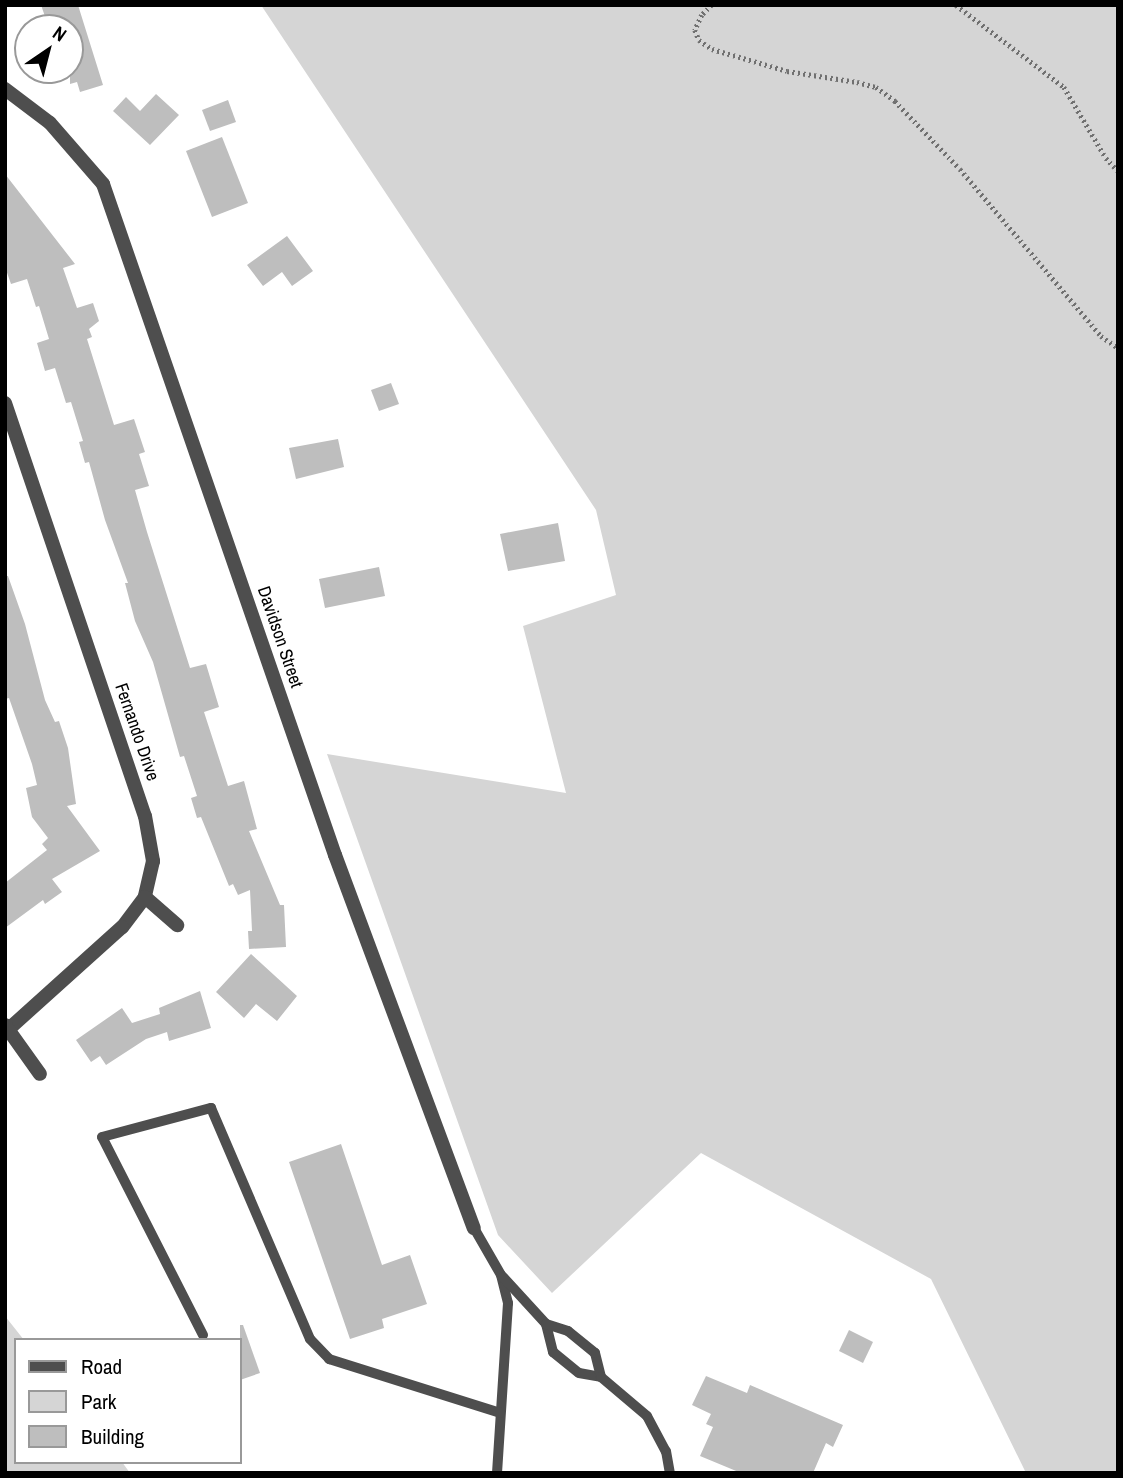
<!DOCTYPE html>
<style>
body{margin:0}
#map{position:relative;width:1123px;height:1478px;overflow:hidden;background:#fff;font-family:"Archivo Narrow",sans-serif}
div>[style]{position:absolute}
.green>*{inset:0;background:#d5d5d5}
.building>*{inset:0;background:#bebebe}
.path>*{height:4.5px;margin-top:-2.25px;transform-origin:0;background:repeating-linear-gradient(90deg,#707070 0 2px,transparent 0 5.5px)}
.service>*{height:10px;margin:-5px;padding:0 5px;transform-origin:5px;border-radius:5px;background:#4e4e4e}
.minor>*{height:14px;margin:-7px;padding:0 7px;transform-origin:7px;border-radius:7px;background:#4e4e4e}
span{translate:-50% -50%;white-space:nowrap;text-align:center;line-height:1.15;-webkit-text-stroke:5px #fff;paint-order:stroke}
.street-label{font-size:18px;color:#000}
.frame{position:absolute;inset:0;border:7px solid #000;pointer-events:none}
.legend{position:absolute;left:14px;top:1338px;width:228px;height:126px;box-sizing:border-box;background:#fff;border:2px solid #999;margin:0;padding:9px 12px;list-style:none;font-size:21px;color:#000}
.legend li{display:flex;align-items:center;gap:14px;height:35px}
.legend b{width:35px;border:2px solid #999}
.north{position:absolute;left:14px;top:14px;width:70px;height:70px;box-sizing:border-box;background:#fff;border:2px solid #999;border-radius:50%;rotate:35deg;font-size:19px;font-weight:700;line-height:28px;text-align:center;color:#000}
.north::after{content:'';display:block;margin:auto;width:24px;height:32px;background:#000;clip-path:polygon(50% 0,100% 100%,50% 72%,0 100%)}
</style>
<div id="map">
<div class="green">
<i style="clip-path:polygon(261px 5px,1118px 5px,1118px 1473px,1025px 1471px,931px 1279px,701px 1153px,552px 1293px,498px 1235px,327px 754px,566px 793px,523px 626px,616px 595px,596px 510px)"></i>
<i style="clip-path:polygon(5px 1316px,24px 1340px,16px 1340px,16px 1462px,122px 1462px,130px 1473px,5px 1473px)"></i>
</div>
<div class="building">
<i style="clip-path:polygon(41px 5px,78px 5px,103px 85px,80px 92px,77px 82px,70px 84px,70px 28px,49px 28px)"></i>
<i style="clip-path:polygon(156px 94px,179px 115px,150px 145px,113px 111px,126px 97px,140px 111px)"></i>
<i style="clip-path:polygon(228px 100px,236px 122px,210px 131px,202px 110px)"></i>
<i style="clip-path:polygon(222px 137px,248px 203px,212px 217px,186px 151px)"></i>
<i style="clip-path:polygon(5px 174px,75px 264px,63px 268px,77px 308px,93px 303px,99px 321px,89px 329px,92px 337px,87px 339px,114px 425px,134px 419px,145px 452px,139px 454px,149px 486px,135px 490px,147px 532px,190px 668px,206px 664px,219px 707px,204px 712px,228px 786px,244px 781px,257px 829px,249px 831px,280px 905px,284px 905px,286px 947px,249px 949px,248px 931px,252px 931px,250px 890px,238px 895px,233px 884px,229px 886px,201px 817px,197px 818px,191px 798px,197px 796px,184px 756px,180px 757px,153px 662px,135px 621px,125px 583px,128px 583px,105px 520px,89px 462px,85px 463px,79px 442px,83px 441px,71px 402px,66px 403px,55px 368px,45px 371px,37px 343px,49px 339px,39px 306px,36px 307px,27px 279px,11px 284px,5px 267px)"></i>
<i style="clip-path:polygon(287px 236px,313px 271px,292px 286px,282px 272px,263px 286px,247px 265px)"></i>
<i style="clip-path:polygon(391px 383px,399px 404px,379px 411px,371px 390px)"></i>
<i style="clip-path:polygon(338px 439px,344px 467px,296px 479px,289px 448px)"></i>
<i style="clip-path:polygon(558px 523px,565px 561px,508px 571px,500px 534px)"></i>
<i style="clip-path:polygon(379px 567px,385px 596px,325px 608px,319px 579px)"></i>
<i style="clip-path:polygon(5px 576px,8px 576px,25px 624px,45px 700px,55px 722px,59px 721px,68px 748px,76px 804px,67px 806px,100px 851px,52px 879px,62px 892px,45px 904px,43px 900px,5px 928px,5px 883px,47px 850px,42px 844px,48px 838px,32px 817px,26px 788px,37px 785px,32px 764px,9px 698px,5px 699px)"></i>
<i style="clip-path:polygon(251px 954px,297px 996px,277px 1021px,256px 1004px,244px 1018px,216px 992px)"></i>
<i style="clip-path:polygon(200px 991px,211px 1028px,169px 1041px,167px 1032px,146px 1039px,106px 1065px,100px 1056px,91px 1062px,76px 1040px,122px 1008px,132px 1023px,160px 1014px,159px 1008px)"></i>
<i style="clip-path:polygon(341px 1144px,382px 1265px,410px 1255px,427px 1304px,382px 1319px,384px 1328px,350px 1339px,289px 1162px)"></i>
<i style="clip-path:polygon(240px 1325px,243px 1325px,260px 1373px,240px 1380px)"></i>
<i style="clip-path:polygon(849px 1330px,873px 1342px,863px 1363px,839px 1351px)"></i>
<i style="clip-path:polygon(706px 1376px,747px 1393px,750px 1385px,843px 1425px,833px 1447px,826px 1443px,813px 1473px,741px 1473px,700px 1456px,713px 1427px,706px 1424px,711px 1414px,692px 1405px)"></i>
</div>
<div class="path">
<i style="left:712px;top:5px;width:14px;rotate:135deg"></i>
<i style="left:702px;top:15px;width:17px;rotate:115deg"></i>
<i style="left:695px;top:30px;width:11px;rotate:68deg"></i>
<i style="left:699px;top:40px;width:16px;rotate:35deg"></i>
<i style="left:712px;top:49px;width:78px;rotate:16.3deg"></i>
<i style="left:787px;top:71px;width:71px;rotate:8.9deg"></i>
<i style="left:857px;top:82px;width:20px;rotate:15deg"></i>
<i style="left:876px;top:87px;width:24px;rotate:36deg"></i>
<i style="left:895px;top:101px;width:94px;rotate:46.3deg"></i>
<i style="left:960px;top:169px;width:219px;rotate:49.8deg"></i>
<i style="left:1101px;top:336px;width:21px;rotate:35deg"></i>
<i style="left:956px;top:5px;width:136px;rotate:37.2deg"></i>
<i style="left:1064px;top:87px;width:82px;rotate:59.4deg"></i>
<i style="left:1106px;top:158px;width:18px;rotate:47deg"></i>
</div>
<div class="service">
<i style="left:474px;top:1228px;width:54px;rotate:60.1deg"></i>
<i style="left:501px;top:1275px;width:29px;rotate:76deg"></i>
<i style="left:508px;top:1303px;width:170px;rotate:93.7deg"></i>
<i style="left:503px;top:1277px;width:64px;rotate:47.5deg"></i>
<i style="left:546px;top:1324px;width:29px;rotate:76deg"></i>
<i style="left:553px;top:1352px;width:33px;rotate:39deg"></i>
<i style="left:579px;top:1373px;width:22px;rotate:10deg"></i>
<i style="left:601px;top:1377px;width:25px;rotate:-104deg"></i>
<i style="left:595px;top:1353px;width:35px;rotate:-141deg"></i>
<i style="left:568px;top:1331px;width:23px;rotate:-162deg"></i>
<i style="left:203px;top:1335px;width:222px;rotate:-117deg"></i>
<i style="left:102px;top:1137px;width:113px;rotate:-14.9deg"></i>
<i style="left:211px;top:1108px;width:251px;rotate:66.8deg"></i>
<i style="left:310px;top:1339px;width:28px;rotate:46deg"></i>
<i style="left:329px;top:1359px;width:179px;rotate:17.5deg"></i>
<i style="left:601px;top:1377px;width:60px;rotate:40.3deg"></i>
<i style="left:647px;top:1416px;width:40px;rotate:62deg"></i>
<i style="left:666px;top:1451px;width:22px;rotate:80deg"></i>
</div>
<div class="minor">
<i style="left:5px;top:89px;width:56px;rotate:37.1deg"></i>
<i style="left:50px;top:123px;width:81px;rotate:49deg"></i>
<i style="left:103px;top:184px;width:710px;rotate:70.93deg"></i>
<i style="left:335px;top:855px;width:398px;rotate:69.6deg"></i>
<i style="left:5px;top:403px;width:436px;rotate:71.3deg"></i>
<i style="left:145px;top:816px;width:46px;rotate:79.9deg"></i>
<i style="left:153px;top:861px;width:37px;rotate:103deg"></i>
<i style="left:145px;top:897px;width:38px;rotate:127deg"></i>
<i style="left:122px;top:927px;width:151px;rotate:138deg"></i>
<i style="left:145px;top:897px;width:43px;rotate:41.2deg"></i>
<i style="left:5px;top:1025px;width:60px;rotate:54.5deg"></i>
</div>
<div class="street-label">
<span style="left:280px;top:637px;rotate:71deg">Davidson Street</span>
<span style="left:137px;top:732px;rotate:71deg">Fernando Drive</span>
</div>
<div class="frame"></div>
<ul class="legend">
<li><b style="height:9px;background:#4e4e4e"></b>Road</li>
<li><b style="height:19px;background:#d5d5d5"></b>Park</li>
<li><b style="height:19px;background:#bebebe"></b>Building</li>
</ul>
<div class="north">N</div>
</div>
